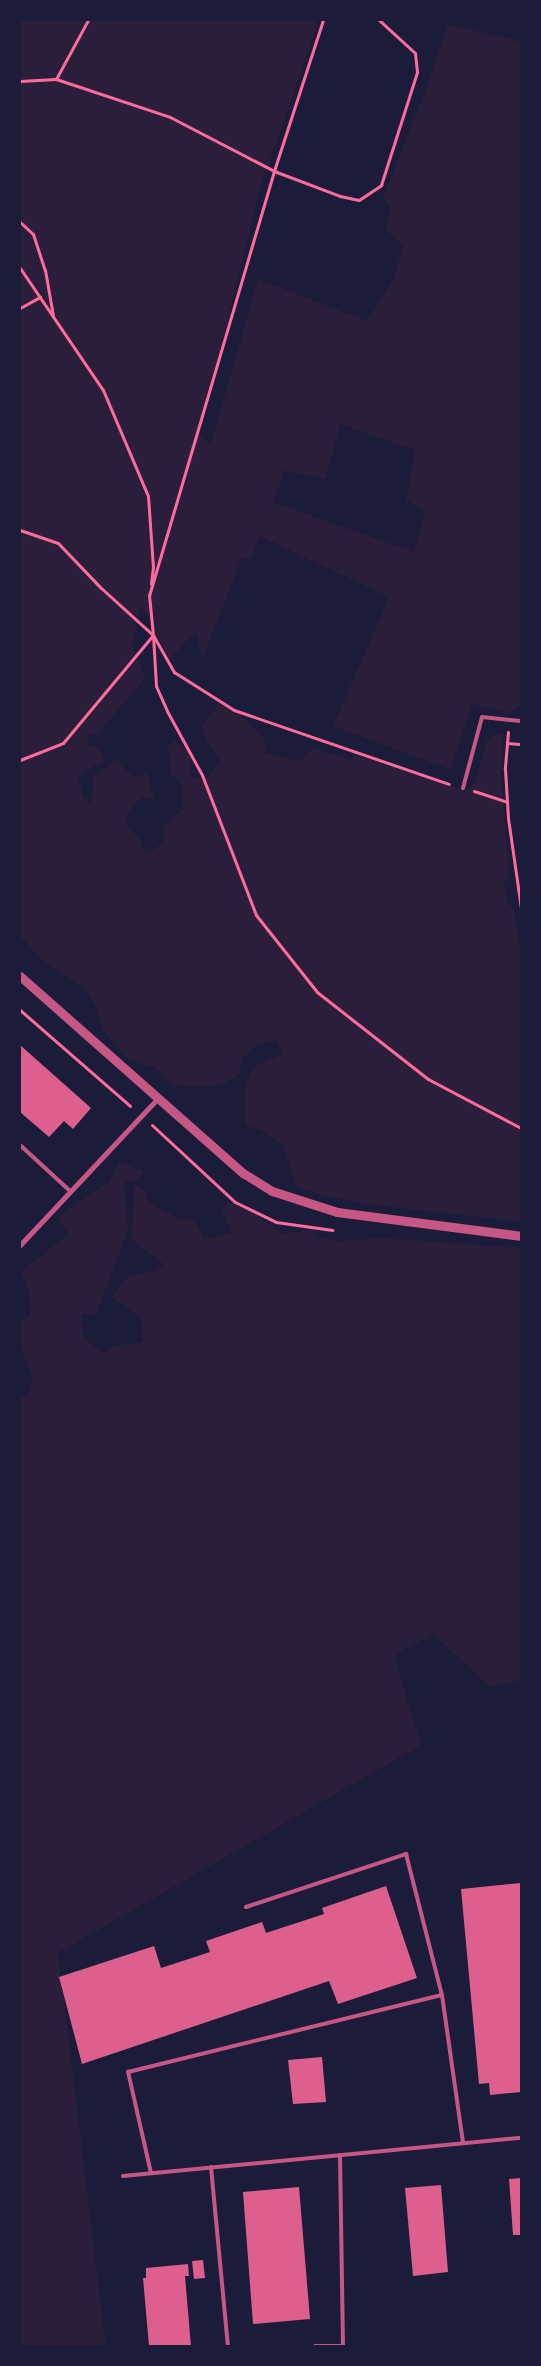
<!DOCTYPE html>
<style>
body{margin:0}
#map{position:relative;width:541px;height:2366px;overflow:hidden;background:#1b1b3a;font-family:"DM Sans",sans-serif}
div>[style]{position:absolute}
.green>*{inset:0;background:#2a1e3b}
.building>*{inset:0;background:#dd5f8e}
.path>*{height:3px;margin:-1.5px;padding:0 1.5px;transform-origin:1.5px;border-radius:1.5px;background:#ff6b9d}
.service>*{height:4px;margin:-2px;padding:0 2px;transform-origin:2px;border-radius:2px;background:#c65784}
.minor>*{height:5px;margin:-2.5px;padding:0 2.5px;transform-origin:2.5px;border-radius:2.5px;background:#c65784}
.tertiary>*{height:9px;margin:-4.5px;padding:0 4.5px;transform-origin:4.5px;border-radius:4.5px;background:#c65784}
span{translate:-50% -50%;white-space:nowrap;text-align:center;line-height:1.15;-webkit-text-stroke:4px #1b1b3a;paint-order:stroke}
.frame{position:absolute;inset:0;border:21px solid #1b1b3a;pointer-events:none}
</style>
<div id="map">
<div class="green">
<i style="clip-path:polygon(evenodd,20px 20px,319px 20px,260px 189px,199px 435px,211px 443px,258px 279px,367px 321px,394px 279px,403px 246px,386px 230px,390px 208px,383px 198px,429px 81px,448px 24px,521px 42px,520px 706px,508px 713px,472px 704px,451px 770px,333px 726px,389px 597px,260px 536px,250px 560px,242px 558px,203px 657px,195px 632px,170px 659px,141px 605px,132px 644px,145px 678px,97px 735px,89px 734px,88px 745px,100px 748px,105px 761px,78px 774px,83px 797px,92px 804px,93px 775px,118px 759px,123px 768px,134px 777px,147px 773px,155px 800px,140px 797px,126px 819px,126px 825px,139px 838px,146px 855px,164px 842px,163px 827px,184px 808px,182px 800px,183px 785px,171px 774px,170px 757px,166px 746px,175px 741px,189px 752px,192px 778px,208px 777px,221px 761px,207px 741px,201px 726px,224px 700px,264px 738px,266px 753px,300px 761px,313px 748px,354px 761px,354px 755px,467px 791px,475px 783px,487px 740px,496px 734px,504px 734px,501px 776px,509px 876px,504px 884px,508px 903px,514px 909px,521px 953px,521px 1222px,368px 1204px,329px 1197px,297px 1187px,282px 1143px,260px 1130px,245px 1125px,245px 1086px,253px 1067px,282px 1055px,277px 1040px,255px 1046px,243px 1058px,239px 1074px,225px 1083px,209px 1087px,173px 1085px,156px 1068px,129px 1060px,103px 1030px,97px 1009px,85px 988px,40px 958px,20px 936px,20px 20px,340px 424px,415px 450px,406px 500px,425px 510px,414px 552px,273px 502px,285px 470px,326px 479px,340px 424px)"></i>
<i style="clip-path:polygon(119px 1162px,144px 1171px,138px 1182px,124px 1180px,128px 1230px,96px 1315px,81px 1314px,84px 1338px,104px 1353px,113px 1346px,143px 1342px,141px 1317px,112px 1297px,128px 1277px,150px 1272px,165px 1265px,132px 1240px,134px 1184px,146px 1191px,147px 1202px,181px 1220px,194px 1219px,204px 1239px,232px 1233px,222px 1210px,228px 1202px,248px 1209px,281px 1233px,312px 1231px,317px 1237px,340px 1241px,382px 1238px,521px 1248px,521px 1680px,490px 1687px,434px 1635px,394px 1655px,421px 1745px,58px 1953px,106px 2346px,20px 2346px,20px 1398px,29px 1396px,32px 1375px,20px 1346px,20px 1322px,30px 1316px,29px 1290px,21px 1272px,69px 1234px,57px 1218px,109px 1182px)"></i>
</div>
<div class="building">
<i style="clip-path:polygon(20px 1045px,91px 1108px,73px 1129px,64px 1121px,49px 1137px,20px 1112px)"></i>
<i style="clip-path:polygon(521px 1883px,521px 2092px,490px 2095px,489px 2083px,479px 2084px,461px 1889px)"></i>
<i style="clip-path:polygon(386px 1886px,417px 1978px,338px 2004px,329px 1981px,82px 2064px,59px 1977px,154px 1946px,161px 1968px,210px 1952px,206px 1941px,262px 1922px,266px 1933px,324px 1914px,322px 1908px)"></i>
<i style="clip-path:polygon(322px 2057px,326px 2102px,293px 2104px,288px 2060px)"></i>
<i style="clip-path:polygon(521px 2178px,521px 2235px,513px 2235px,509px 2179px)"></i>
<i style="clip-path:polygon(441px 2185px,448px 2272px,413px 2276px,405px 2188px)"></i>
<i style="clip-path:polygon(299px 2187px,310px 2319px,253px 2324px,243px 2192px)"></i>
<i style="clip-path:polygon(203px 2260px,205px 2278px,194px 2279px,192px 2261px)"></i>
<i style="clip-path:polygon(188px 2264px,189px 2276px,185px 2276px,191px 2346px,149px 2346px,143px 2278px,146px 2278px,146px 2268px)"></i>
</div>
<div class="path">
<i style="left:323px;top:20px;width:159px;rotate:108deg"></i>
<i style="left:274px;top:171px;width:442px;rotate:106.4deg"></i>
<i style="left:149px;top:595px;width:40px;rotate:84.3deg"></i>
<i style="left:153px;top:635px;width:43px;rotate:60.4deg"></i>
<i style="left:174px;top:672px;width:71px;rotate:32.3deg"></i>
<i style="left:234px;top:710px;width:227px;rotate:19deg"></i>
<i style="left:56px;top:79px;width:67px;rotate:-61.5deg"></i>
<i style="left:20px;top:81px;width:36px;rotate:-3deg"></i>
<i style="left:56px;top:79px;width:120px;rotate:18.4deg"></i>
<i style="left:170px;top:117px;width:117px;rotate:27.4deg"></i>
<i style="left:274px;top:171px;width:71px;rotate:20.7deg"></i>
<i style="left:340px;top:196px;width:19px;rotate:12deg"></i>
<i style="left:359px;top:200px;width:27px;rotate:-34deg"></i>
<i style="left:381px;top:185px;width:119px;rotate:-72.3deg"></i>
<i style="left:417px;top:72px;width:19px;rotate:-96deg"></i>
<i style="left:415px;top:53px;width:49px;rotate:-137.5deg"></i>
<i style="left:20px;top:222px;width:18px;rotate:43deg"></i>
<i style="left:33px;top:234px;width:38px;rotate:72deg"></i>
<i style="left:45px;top:270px;width:47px;rotate:80.1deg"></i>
<i style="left:20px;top:268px;width:148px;rotate:55.8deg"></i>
<i style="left:103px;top:390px;width:115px;rotate:67deg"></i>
<i style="left:148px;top:496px;width:71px;rotate:86deg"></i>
<i style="left:153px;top:567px;width:17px;rotate:97deg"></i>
<i style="left:20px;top:308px;width:23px;rotate:-29deg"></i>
<i style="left:20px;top:530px;width:40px;rotate:18.9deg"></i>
<i style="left:58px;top:543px;width:61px;rotate:46.3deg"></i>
<i style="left:100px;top:587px;width:72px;rotate:42.2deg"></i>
<i style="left:153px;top:635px;width:51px;rotate:86.6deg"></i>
<i style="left:156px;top:686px;width:27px;rotate:66deg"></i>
<i style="left:167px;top:711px;width:73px;rotate:61.3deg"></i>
<i style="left:202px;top:775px;width:150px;rotate:68.9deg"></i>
<i style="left:256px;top:915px;width:98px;rotate:51.6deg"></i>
<i style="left:317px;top:992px;width:141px;rotate:38.1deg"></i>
<i style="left:428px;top:1079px;width:105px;rotate:27.8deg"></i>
<i style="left:508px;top:732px;width:37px;rotate:95deg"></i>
<i style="left:505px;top:769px;width:49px;rotate:86.5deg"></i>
<i style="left:508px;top:818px;width:91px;rotate:81.8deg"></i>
<i style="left:507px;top:743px;width:12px;rotate:5deg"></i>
<i style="left:20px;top:760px;width:46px;rotate:-21.6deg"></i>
<i style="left:63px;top:743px;width:141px;rotate:-50.2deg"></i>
<i style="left:474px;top:791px;width:35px;rotate:18deg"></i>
<i style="left:20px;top:1010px;width:146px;rotate:41.1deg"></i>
<i style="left:152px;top:1125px;width:113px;rotate:42.9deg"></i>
<i style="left:235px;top:1202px;width:46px;rotate:26deg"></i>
<i style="left:276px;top:1222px;width:57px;rotate:8.1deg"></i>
</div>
<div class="service">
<i style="left:463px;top:788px;width:73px;rotate:-75deg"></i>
<i style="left:482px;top:717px;width:39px;rotate:6deg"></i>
<i style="left:20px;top:1145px;width:68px;rotate:42.6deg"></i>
<i style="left:246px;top:1907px;width:169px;rotate:-18.3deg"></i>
<i style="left:406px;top:1854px;width:146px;rotate:75.7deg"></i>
<i style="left:211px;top:2167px;width:180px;rotate:84.6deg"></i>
<i style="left:151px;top:2173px;width:104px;rotate:-102.8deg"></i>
<i style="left:128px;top:2072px;width:323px;rotate:-13.8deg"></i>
<i style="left:442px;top:1995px;width:149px;rotate:81.9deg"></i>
<i style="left:123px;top:2176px;width:400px;rotate:-5.5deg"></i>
<i style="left:315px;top:2346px;width:28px"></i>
<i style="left:343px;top:2346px;width:191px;rotate:-90.9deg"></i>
</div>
<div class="minor">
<i style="left:20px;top:1245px;width:202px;rotate:-46.8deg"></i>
</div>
<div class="tertiary">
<i style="left:20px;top:976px;width:298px;rotate:41.5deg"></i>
<i style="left:243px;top:1173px;width:34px;rotate:32deg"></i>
<i style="left:272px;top:1191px;width:68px;rotate:17.9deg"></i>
<i style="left:337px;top:1212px;width:186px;rotate:7.4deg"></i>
</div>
<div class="frame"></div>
</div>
